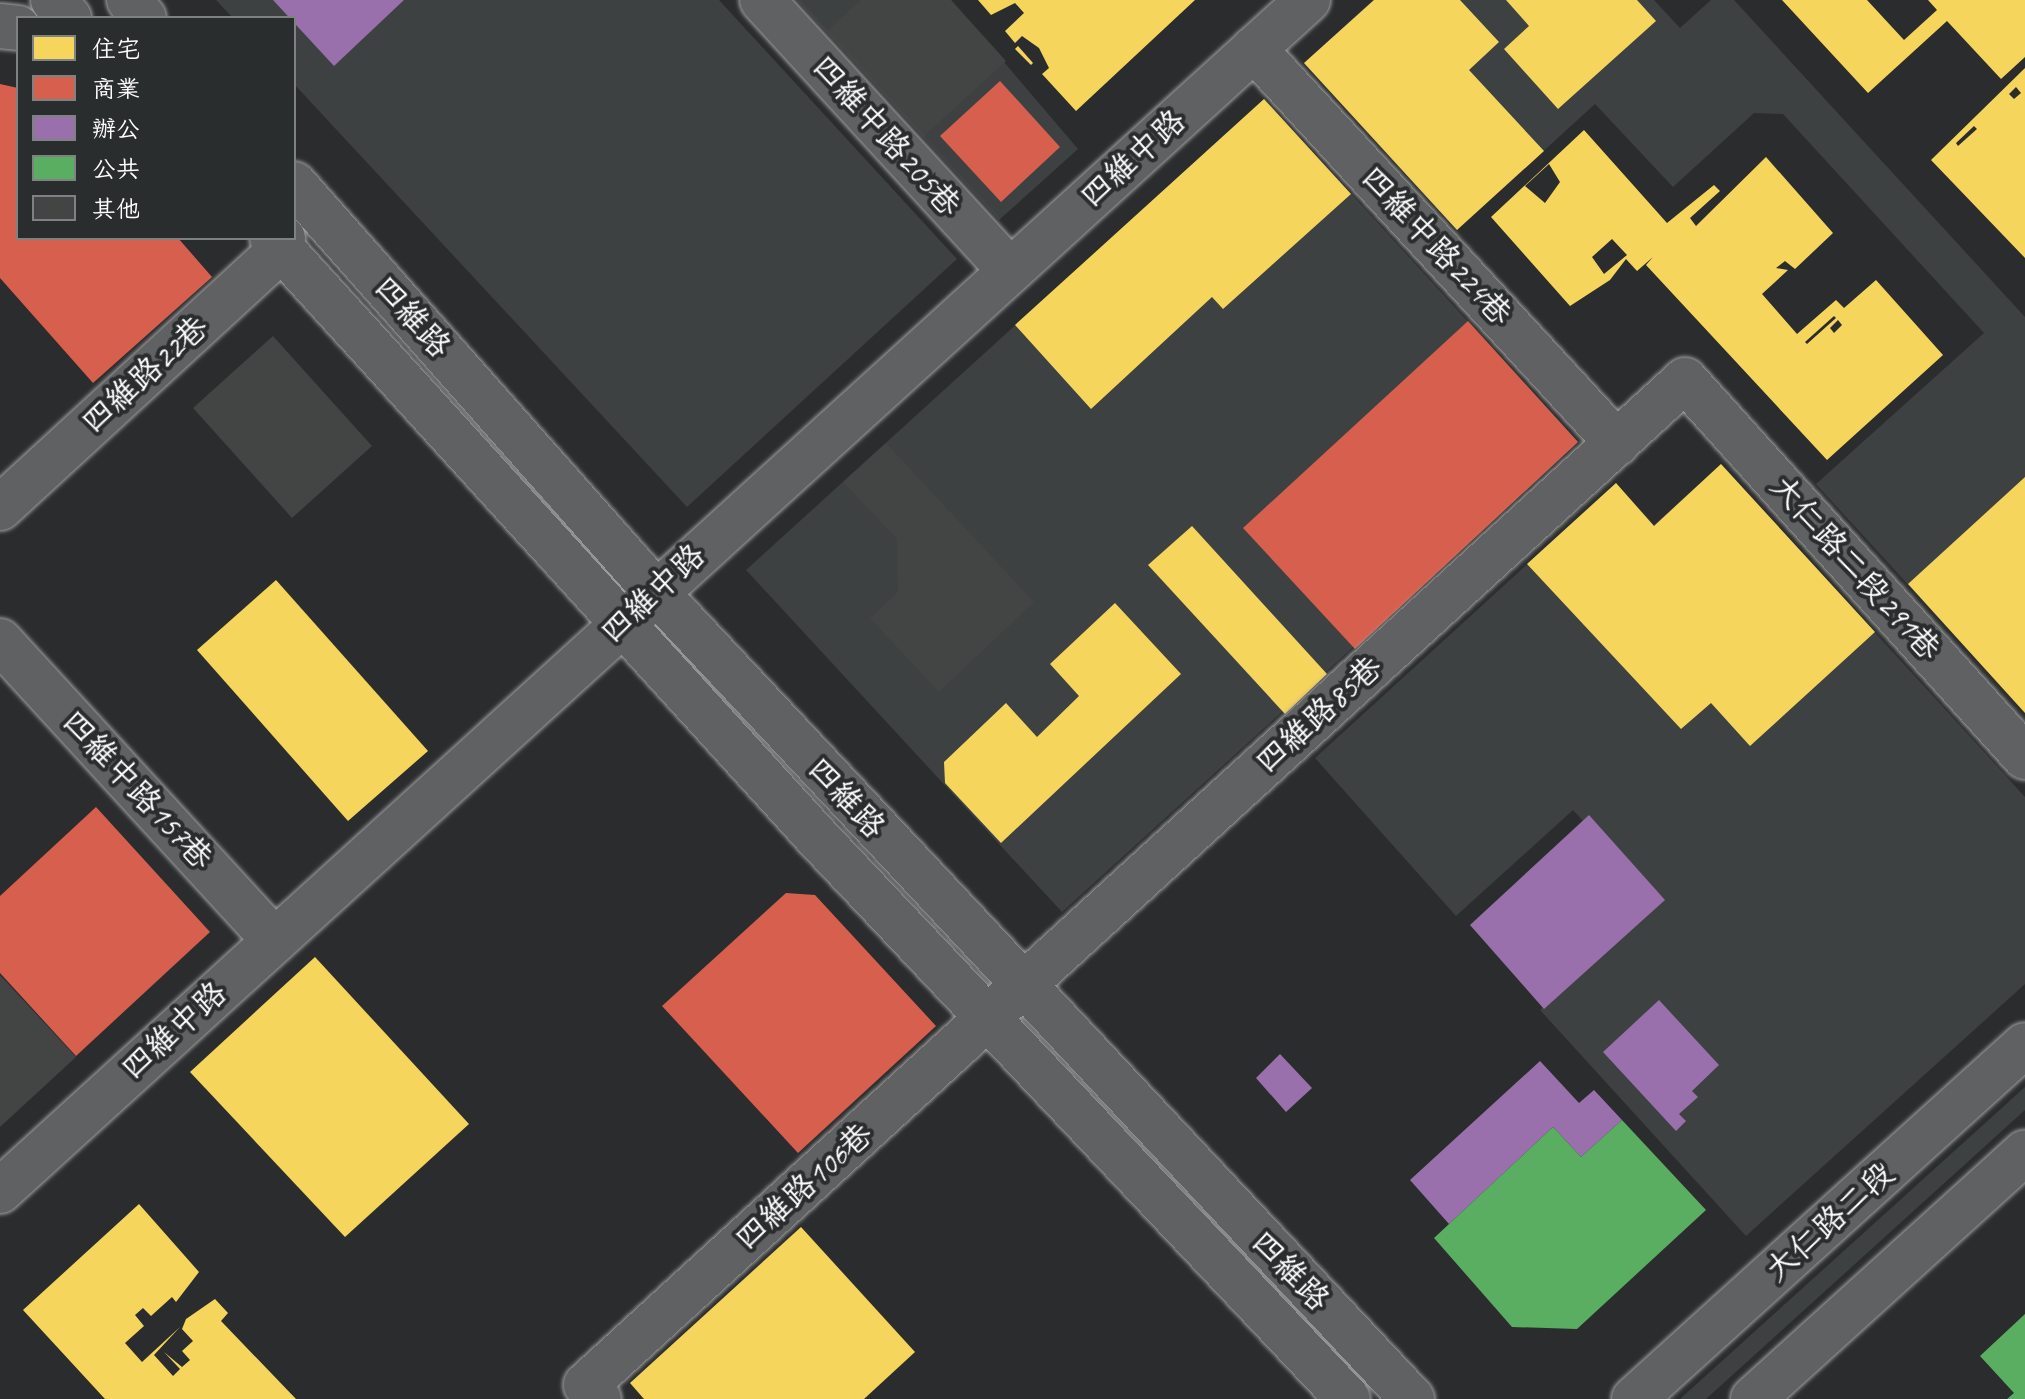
<!DOCTYPE html>
<meta charset="utf-8">
<style>
body{margin:0}
#map{position:relative;width:2025px;height:1399px;overflow:hidden;background:#2b2c2d;font-family:Caveat,"LXGW WenKai TC",sans-serif}
div>[style]{position:absolute}
.green>*{inset:0;background:#3e4142}
.homes>*{inset:0;background:#f6d55c}
.shops>*{inset:0;background:#d6604d}
.offices>*{inset:0;background:#9970ab}
.public>*{inset:0;background:#5aae61}
.building>*{inset:0;background:#434444}
.roads{filter:drop-shadow(0 0 2px #a0a0a0) drop-shadow(0 0 2px #a0a0a0)}
.minor>*{height:44px;margin:-22px;padding:0 22px;transform-origin:22px;border-radius:22px;background:#606162}
span{translate:-50% -50%;white-space:nowrap;text-align:center;line-height:1.15;-webkit-text-stroke:8px #2a2d2e;paint-order:stroke}
.street-label{font-size:32px;color:#fff}
.legend{position:absolute;left:16px;top:16px;width:280px;height:224px;box-sizing:border-box;background:#2a2d2e;border:2px solid #7f8182;margin:0;padding:10px 14px;list-style:none;font-size:24px;color:#fff}
.legend li{display:flex;align-items:center;gap:16px;height:40px}
.legend b{width:40px;border:2px solid #7f8182}
</style>
<div id="map">
<div class="green">
<i style="clip-path:polygon(216px 0,719px 0,957px 259px,687px 507px,294px 84px,294px 18px,233px 18px)"></i>
<i style="clip-path:polygon(797px 0,951px 0,1078px 149px,999px 220px)"></i>
<i style="clip-path:polygon(1373px 0,1654px 0,1680px 28px,1711px 0,1734px 0,2025px 317px,2025px 712px,1816px 484px,1984px 333px,1783px 114px,1754px 113px,1673px 187px,1595px 104px,1457px 230px,1304px 63px)"></i>
<i style="clip-path:polygon(1264px 99px,1578px 442px,1062px 912px,746px 570px)"></i>
<i style="clip-path:polygon(1721px 464px,2025px 797px,2025px 984px,1746px 1236px,1540px 1010px,1651px 895px,1573px 810px,1456px 916px,1315px 758px,1616px 483px,1654px 525px)"></i>
<i style="clip-path:polygon(2025px 1087px,2025px 1110px,1706px 1399px,1680px 1399px)"></i>
</div>
<div class="homes">
<i style="clip-path:polygon(978px 0,1195px 0,1076px 111px,1042px 74px,1049px 68px,1039px 48px,1022px 36px,1015px 43px,1005px 31px,1024px 13px,1015px 3px,991px 15px)"></i>
<i style="clip-path:polygon(1374px 0,1460px 0,1499px 42px,1469px 70px,1544px 151px,1457px 230px,1304px 63px)"></i>
<i style="clip-path:polygon(1506px 0,1637px 0,1656px 21px,1558px 109px,1504px 49px,1529px 26px)"></i>
<i style="clip-path:polygon(1782px 0,1867px 0,1904px 40px,1937px 10px,1928px 0,2025px 0,2025px 57px,2001px 79px,1947px 21px,1868px 93px)"></i>
<i style="clip-path:polygon(1018px 46px,1033px 63px,1031px 65px,1015px 49px)"></i>
<i style="clip-path:polygon(evenodd,2025px 68px,2025px 258px,1931px 160px,2025px 68px,2016px 87px,2021px 93px,2014px 99px,2009px 94px,2016px 87px,2025px 68px,1974px 126px,1977px 129px,1958px 146px,1956px 143px,1974px 126px)"></i>
<i style="clip-path:polygon(1264px 99px,1351px 194px,1223px 309px,1212px 297px,1091px 409px,1015px 325px)"></i>
<i style="clip-path:polygon(evenodd,1584px 130px,1667px 223px,1714px 185px,1720px 191px,1690px 218px,1696px 226px,1766px 157px,1833px 233px,1795px 269px,1785px 261px,1776px 268px,1788px 270px,1762px 294px,1797px 334px,1836px 300px,1844px 308px,1876px 280px,1943px 355px,1827px 460px,1646px 265px,1653px 257px,1637px 271px,1626px 259px,1610px 280px,1570px 306px,1491px 217px,1584px 130px,1549px 164px,1560px 182px,1545px 203px,1525px 186px,1549px 164px,1584px 130px,1612px 239px,1627px 255px,1604px 274px,1592px 257px,1612px 239px,1584px 130px,1834px 316px,1836px 318px,1807px 344px,1805px 342px,1834px 316px,1584px 130px,1838px 320px,1842px 325px,1834px 333px,1830px 328px,1838px 320px)"></i>
<i style="clip-path:polygon(1721px 464px,1875px 632px,1750px 746px,1711px 703px,1681px 729px,1527px 564px,1616px 483px,1654px 526px)"></i>
<i style="clip-path:polygon(2025px 477px,2025px 713px,1908px 584px)"></i>
<i style="clip-path:polygon(1192px 526px,1327px 674px,1285px 714px,1148px 565px)"></i>
<i style="clip-path:polygon(276px 580px,428px 751px,348px 821px,197px 650px)"></i>
<i style="clip-path:polygon(1115px 603px,1181px 674px,1001px 843px,945px 783px,944px 762px,1006px 703px,1037px 737px,1079px 696px,1050px 664px)"></i>
<i style="clip-path:polygon(315px 957px,469px 1124px,345px 1237px,190px 1072px)"></i>
<i style="clip-path:polygon(139px 1204px,199px 1272px,176px 1302px,172px 1297px,151px 1316px,143px 1308px,135px 1315px,144px 1326px,125px 1343px,142px 1362px,180px 1327px,154px 1355px,173px 1376px,180px 1369px,164px 1352px,182px 1367px,190px 1360px,182px 1351px,193px 1341px,182px 1329px,186px 1319px,215px 1299px,228px 1313px,221px 1321px,296px 1399px,105px 1399px,23px 1310px)"></i>
<i style="clip-path:polygon(801px 1227px,915px 1352px,864px 1399px,644px 1399px,630px 1383px)"></i>
</div>
<div class="shops">
<i style="clip-path:polygon(1000px 81px,1060px 147px,1001px 202px,940px 136px)"></i>
<i style="clip-path:polygon(0 84px,18px 88px,18px 238px,178px 238px,212px 277px,93px 383px,0 278px)"></i>
<i style="clip-path:polygon(1468px 321px,1578px 442px,1355px 649px,1243px 528px)"></i>
<i style="clip-path:polygon(96px 807px,210px 932px,76px 1056px,0 973px,0 896px)"></i>
<i style="clip-path:polygon(786px 893px,815px 895px,936px 1026px,798px 1153px,662px 1006px)"></i>
</div>
<div class="offices">
<i style="clip-path:polygon(273px 0,404px 0,334px 66px)"></i>
<i style="clip-path:polygon(1589px 815px,1665px 900px,1544px 1009px,1470px 925px)"></i>
<i style="clip-path:polygon(1659px 1000px,1719px 1065px,1692px 1091px,1698px 1097px,1679px 1114px,1686px 1121px,1676px 1131px,1603px 1052px)"></i>
<i style="clip-path:polygon(1280px 1054px,1312px 1088px,1286px 1112px,1256px 1078px)"></i>
<i style="clip-path:polygon(1540px 1061px,1579px 1103px,1594px 1090px,1622px 1120px,1581px 1157px,1553px 1127px,1449px 1224px,1410px 1180px)"></i>
</div>
<div class="public">
<i style="clip-path:polygon(1622px 1120px,1706px 1210px,1577px 1329px,1512px 1327px,1434px 1238px,1553px 1127px,1581px 1157px)"></i>
<i style="clip-path:polygon(2025px 1314px,2025px 1399px,2007px 1399px,2014px 1393px,1980px 1356px)"></i>
</div>
<div class="building">
<i style="clip-path:polygon(861px 0,951px 0,1006px 61px,923px 137px,827px 31px)"></i>
<i style="clip-path:polygon(273px 336px,372px 446px,292px 518px,193px 408px)"></i>
<i style="clip-path:polygon(886px 443px,1034px 602px,939px 692px,870px 618px,898px 592px,897px 539px,843px 482px)"></i>
<i style="clip-path:polygon(0 975px,76px 1057px,0 1127px)"></i>
</div>
<div class="roads">
<div class="minor">
<i style="left:53px;top:0;width:24px;rotate:48deg"></i>
<i style="left:129px;top:0;width:23px;rotate:50deg"></i>
<i style="left:762px;top:0;width:367px;rotate:47.5deg"></i>
<i style="left:0;top:26px;width:18px;rotate:6deg"></i>
<i style="left:1254px;top:49px;width:536px;rotate:47.35deg"></i>
<i style="left:294px;top:184px;width:543px;rotate:48.44deg"></i>
<i style="left:654px;top:590px;width:1109px;rotate:46.86deg"></i>
<i style="left:272px;top:238px;width:807px;rotate:47.71deg"></i>
<i style="left:815px;top:835px;width:776px;rotate:46.62deg"></i>
<i style="left:0;top:508px;width:383px;rotate:-42.6deg"></i>
<i style="left:282px;top:249px;width:11px;rotate:-85deg"></i>
<i style="left:0;top:641px;width:406px;rotate:47.5deg"></i>
<i style="left:0;top:1191px;width:1769px;rotate:-42.32deg"></i>
<i style="left:599px;top:1399px;width:19px;rotate:-133deg"></i>
<i style="left:586px;top:1385px;width:1489px;rotate:-42.44deg"></i>
<i style="left:1685px;top:380px;width:508px;rotate:47.95deg"></i>
<i style="left:1634px;top:1399px;width:527px;rotate:-42.16deg"></i>
<i style="left:1753px;top:1399px;width:367px;rotate:-42.2deg"></i>
</div>
</div>
<div class="street-label">
<span style="left:886px;top:136px;rotate:48deg">四維中路205巷</span>
<span style="left:1133px;top:159px;rotate:-42deg">四維中路</span>
<span style="left:1436px;top:246px;rotate:47deg">四維中路224巷</span>
<span style="left:412px;top:317px;rotate:48deg">四維路</span>
<span style="left:145px;top:375px;rotate:-42deg">四維路22巷</span>
<span style="left:1855px;top:568px;rotate:48deg">大仁路二段291巷</span>
<span style="left:653px;top:594px;rotate:-43deg">四維中路</span>
<span style="left:1319px;top:715px;rotate:-42deg">四維路85巷</span>
<span style="left:137px;top:790px;rotate:47deg">四維中路157巷</span>
<span style="left:846px;top:798px;rotate:47deg">四維路</span>
<span style="left:174px;top:1031px;rotate:-42deg">四維中路</span>
<span style="left:804px;top:1187px;rotate:-42deg">四維路106巷</span>
<span style="left:1830px;top:1222px;rotate:-42deg">大仁路二段</span>
<span style="left:1290px;top:1271px;rotate:46deg">四維路</span>
</div>
<ul class="legend">
<li><b style="height:22px;background:#f6d55c"></b>住宅</li>
<li><b style="height:22px;background:#d6604d"></b>商業</li>
<li><b style="height:22px;background:#9970ab"></b>辦公</li>
<li><b style="height:22px;background:#5aae61"></b>公共</li>
<li><b style="height:22px;background:#434444"></b>其他</li>
</ul>
</div>
